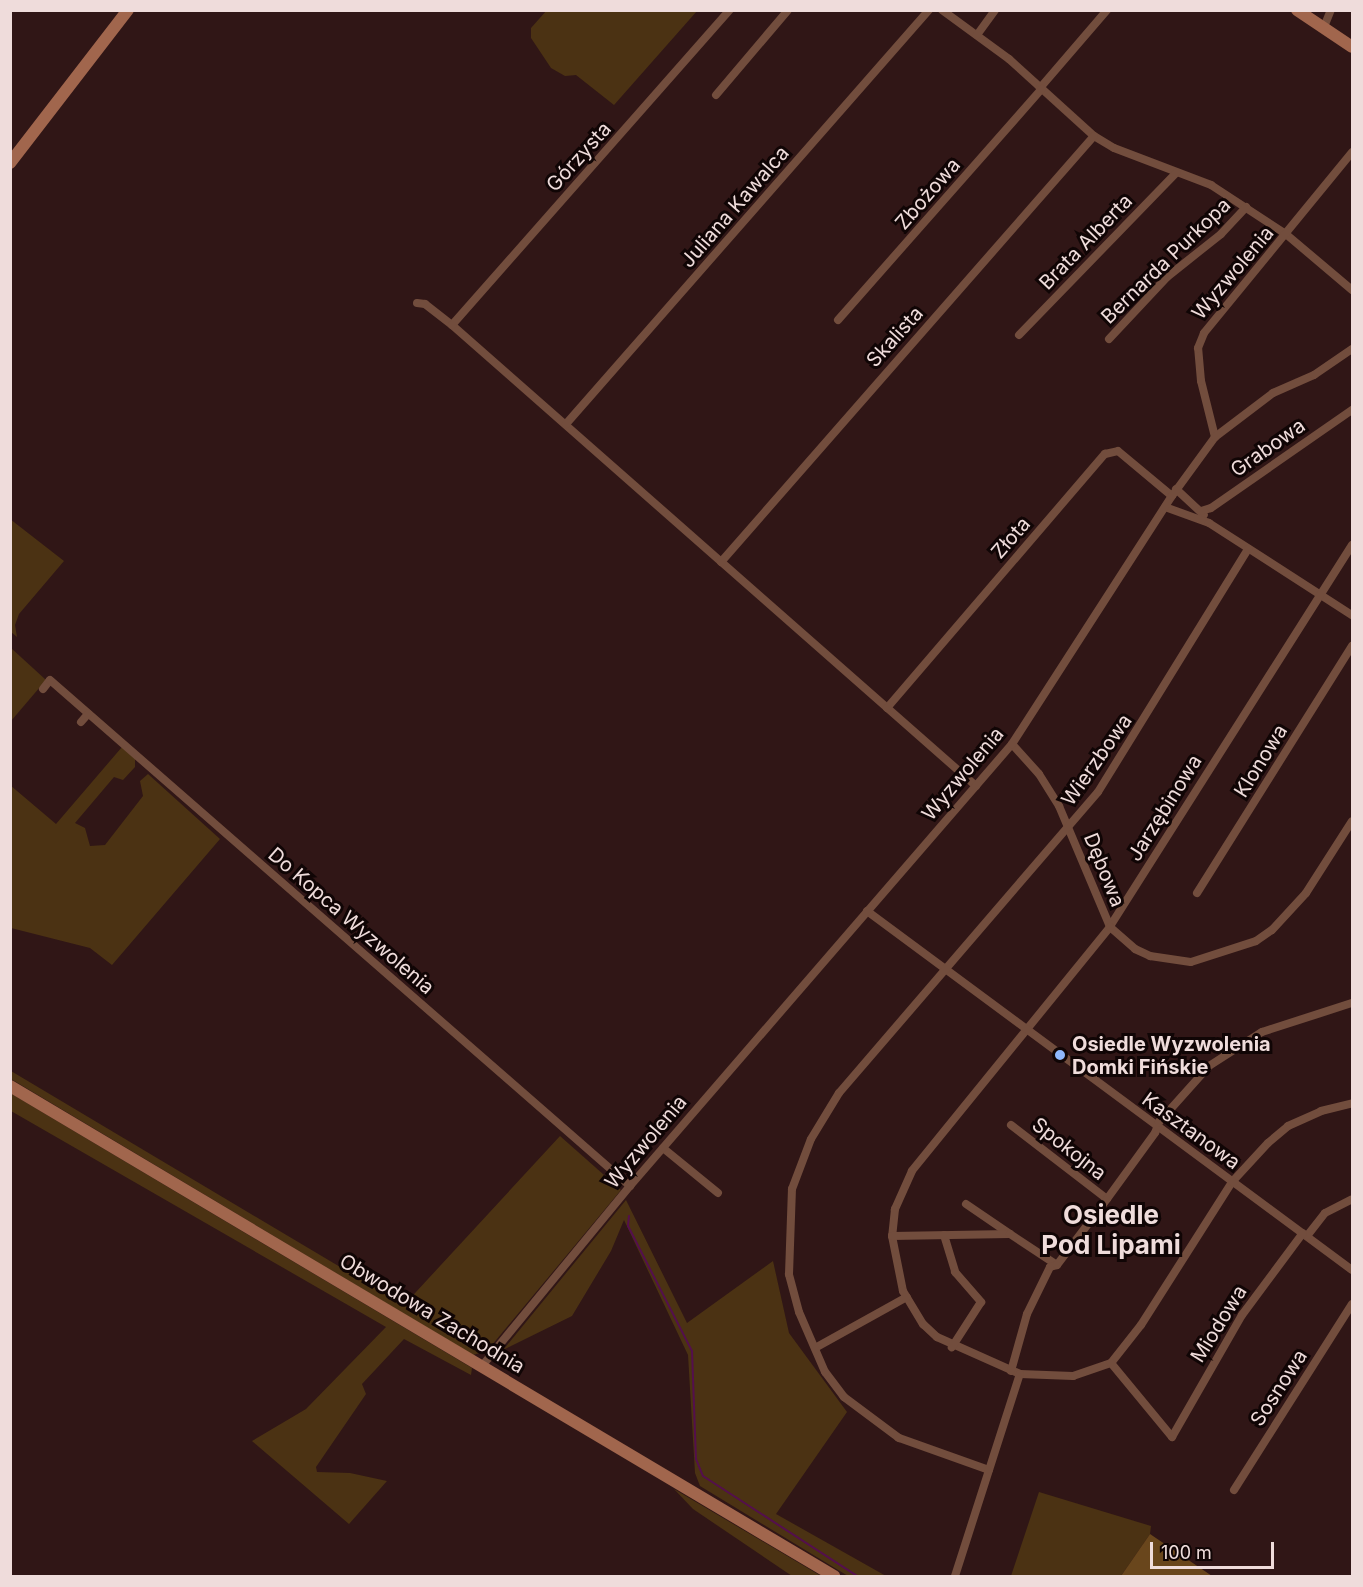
<!DOCTYPE html>
<meta charset="utf-8">
<style>
body{margin:0}
#map{position:relative;width:1363px;height:1587px;overflow:hidden;background:#301616;font-family:Inter,sans-serif}
div>[style]{position:absolute}
.green>*{inset:0;background:#4b3213}
.forest>*{inset:0;background:#69461c}
.stream>*{height:2px;margin:-1px;padding:0 1px;transform-origin:1px;border-radius:1px;background:#540f4d}
.street>*{height:8px;margin:-4px;padding:0 4px;transform-origin:4px;border-radius:4px;background:#724d3d}
.secondary>*{height:12px;margin:-6px;padding:0 6px;transform-origin:6px;border-radius:6px;background:#a1664d}
.dots>*{width:16px;height:16px;translate:-50% -50%;box-sizing:border-box;border:3px solid #100505;border-radius:50%}
span{translate:-50% -50%;white-space:nowrap;text-align:center;line-height:1.15;-webkit-text-stroke:6px #100505;paint-order:stroke}
.street-label{font-size:20px;color:#efdcdb}
.poi-label{font-size:20px;color:#efdcdb;font-weight:700}
.left{translate:0 -50%;text-align:left}
.district-label{font-size:26px;color:#efdcdb;font-weight:700}
.frame{position:absolute;inset:0;border:12px solid #efdcdb;pointer-events:none}
.scale{position:absolute;left:1150px;top:1542px;width:124px;height:27px;box-sizing:border-box;border:3px solid #efdcdb;border-top:0;padding-left:8px;font-size:18px;line-height:21px;white-space:nowrap;color:#efdcdb;-webkit-text-stroke:4px #100505;paint-order:stroke}
</style>
<div id="map">
<div class="green">
<i style="clip-path:polygon(547px 10px,697px 10px,697px 11px,614px 105px,576px 75px,565px 76px,551px 68px,531px 38px,531px 28px)"></i>
<i style="clip-path:polygon(10px 519px,64px 561px,19px 614px,15px 625px,17px 637px,11px 632px)"></i>
<i style="clip-path:polygon(11px 648px,46px 680px,11px 721px)"></i>
<i style="clip-path:polygon(122px 747px,135px 758px,135px 767px,123px 780px,114px 777px,75px 823px,85px 828px,90px 846px,105px 845px,143px 796px,140px 781px,148px 774px,220px 839px,112px 965px,90px 948px,11px 928px,10px 785px,56px 824px)"></i>
<i style="clip-path:polygon(11px 1071px,404px 1305px,560px 1136px,621px 1190px,487px 1351px,473px 1355px,11px 1079px)"></i>
<i style="clip-path:polygon(10px 1093px,472px 1368px,471px 1375px,404px 1339px,362px 1384px,366px 1394px,316px 1467px,317px 1472px,350px 1473px,387px 1481px,349px 1524px,252px 1441px,306px 1409px,386px 1327px,11px 1111px)"></i>
<i style="clip-path:polygon(626px 1200px,687px 1323px,773px 1261px,789px 1333px,847px 1412px,776px 1514px,886px 1576px,848px 1576px,700px 1486px,695px 1473px,688px 1355px,624px 1220px,611px 1251px,572px 1316px,503px 1350px)"></i>
<i style="clip-path:polygon(674px 1489px,821px 1576px,792px 1576px,693px 1509px)"></i>
<i style="clip-path:polygon(1039px 1492px,1151px 1526px,1150px 1534px,1121px 1576px,1011px 1576px)"></i>
</div>
<div class="forest">
<i style="clip-path:polygon(1150px 1534px,1212px 1576px,1121px 1576px)"></i>
</div>
<div class="stream">
<i style="left:629px;top:1216px;width:10px;rotate:96deg"></i>
<i style="left:628px;top:1226px;width:140px;rotate:62.9deg"></i>
<i style="left:692px;top:1351px;width:108px;rotate:87.9deg"></i>
<i style="left:696px;top:1459px;width:18px;rotate:68deg"></i>
<i style="left:703px;top:1476px;width:184px;rotate:33deg"></i>
</div>
<div class="street">
<i style="left:942px;top:10px;width:83px;rotate:36.2deg"></i>
<i style="left:1009px;top:59px;width:115px;rotate:42.2deg"></i>
<i style="left:1094px;top:136px;width:23px;rotate:31deg"></i>
<i style="left:1114px;top:148px;width:104px;rotate:20.9deg"></i>
<i style="left:1211px;top:185px;width:91px;rotate:33.3deg"></i>
<i style="left:1287px;top:235px;width:85px;rotate:40.2deg"></i>
<i style="left:1324px;top:27px;width:18px;rotate:-68deg"></i>
<i style="left:977px;top:35px;width:31px;rotate:-54deg"></i>
<i style="left:1040px;top:88px;width:103px;rotate:-49.3deg"></i>
<i style="left:716px;top:95px;width:111px;rotate:-49.7deg"></i>
<i style="left:417px;top:303px;width:8px;rotate:7deg"></i>
<i style="left:425px;top:304px;width:34px;rotate:38deg"></i>
<i style="left:452px;top:325px;width:698px;rotate:41.34deg"></i>
<i style="left:838px;top:320px;width:308px;rotate:-48.6deg"></i>
<i style="left:452px;top:325px;width:420px;rotate:-48.6deg"></i>
<i style="left:1019px;top:335px;width:226px;rotate:-45.9deg"></i>
<i style="left:1109px;top:339px;width:85px;rotate:-46.9deg"></i>
<i style="left:1167px;top:277px;width:69px;rotate:-38.5deg"></i>
<i style="left:1221px;top:234px;width:37px;rotate:-47deg"></i>
<i style="left:566px;top:424px;width:551px;rotate:-48.76deg"></i>
<i style="left:1215px;top:437px;width:58px;rotate:-104deg"></i>
<i style="left:1201px;top:381px;width:33px;rotate:-95deg"></i>
<i style="left:1198px;top:348px;width:16px;rotate:-68deg"></i>
<i style="left:1204px;top:333px;width:234px;rotate:-50.7deg"></i>
<i style="left:1176px;top:489px;width:38px;rotate:43deg"></i>
<i style="left:1165px;top:507px;width:47px;rotate:20deg"></i>
<i style="left:1209px;top:523px;width:170px;rotate:32.8deg"></i>
<i style="left:1201px;top:511px;width:10px;rotate:-17deg"></i>
<i style="left:1211px;top:508px;width:172px;rotate:-34.8deg"></i>
<i style="left:1352px;top:545px;width:452px;rotate:122.4deg"></i>
<i style="left:1110px;top:927px;width:314px;rotate:129.1deg"></i>
<i style="left:912px;top:1171px;width:42px;rotate:114.1deg"></i>
<i style="left:895px;top:1209px;width:27px;rotate:96deg"></i>
<i style="left:892px;top:1236px;width:56px;rotate:78.7deg"></i>
<i style="left:903px;top:1291px;width:39px;rotate:59deg"></i>
<i style="left:923px;top:1324px;width:19px;rotate:43deg"></i>
<i style="left:937px;top:1337px;width:91px;rotate:24deg"></i>
<i style="left:1020px;top:1374px;width:53px;rotate:2.2deg"></i>
<i style="left:1073px;top:1376px;width:40px;rotate:-18.9deg"></i>
<i style="left:1111px;top:1363px;width:48px;rotate:-51.7deg"></i>
<i style="left:1141px;top:1325px;width:169px;rotate:-57.5deg"></i>
<i style="left:1232px;top:1182px;width:53px;rotate:-47.3deg"></i>
<i style="left:1268px;top:1143px;width:26px;rotate:-40deg"></i>
<i style="left:1288px;top:1126px;width:36px;rotate:-24deg"></i>
<i style="left:1321px;top:1111px;width:32px;rotate:-14deg"></i>
<i style="left:721px;top:562px;width:566px;rotate:-48.8deg"></i>
<i style="left:43px;top:689px;width:11px;rotate:-52deg"></i>
<i style="left:50px;top:680px;width:770px;rotate:41.1deg"></i>
<i style="left:887px;top:708px;width:335px;rotate:-49.4deg"></i>
<i style="left:1105px;top:454px;width:13px;rotate:-13deg"></i>
<i style="left:1118px;top:451px;width:70px;rotate:39.8deg"></i>
<i style="left:81px;top:722px;width:11px;rotate:-49deg"></i>
<i style="left:1012px;top:744px;width:40px;rotate:48deg"></i>
<i style="left:1039px;top:774px;width:38px;rotate:58deg"></i>
<i style="left:1059px;top:806px;width:131px;rotate:67.1deg"></i>
<i style="left:1110px;top:927px;width:33px;rotate:41deg"></i>
<i style="left:1135px;top:949px;width:17px;rotate:25deg"></i>
<i style="left:1150px;top:956px;width:41px;rotate:8.3deg"></i>
<i style="left:1191px;top:962px;width:68px;rotate:-17.9deg"></i>
<i style="left:1256px;top:941px;width:19px;rotate:-35deg"></i>
<i style="left:1272px;top:930px;width:50px;rotate:-47.4deg"></i>
<i style="left:1306px;top:893px;width:85px;rotate:-57.4deg"></i>
<i style="left:1197px;top:893px;width:292px;rotate:-57.9deg"></i>
<i style="left:867px;top:911px;width:603px;rotate:36.51deg"></i>
<i style="left:1011px;top:1125px;width:121px;rotate:37.6deg"></i>
<i style="left:663px;top:1148px;width:71px;rotate:39.3deg"></i>
<i style="left:966px;top:1204px;width:53px;rotate:34.3deg"></i>
<i style="left:944px;top:1235px;width:39px;rotate:73deg"></i>
<i style="left:955px;top:1272px;width:40px;rotate:49deg"></i>
<i style="left:981px;top:1302px;width:54px;rotate:122.8deg"></i>
<i style="left:892px;top:1236px;width:118px;rotate:-1deg"></i>
<i style="left:1010px;top:1234px;width:56px;rotate:33.4deg"></i>
<i style="left:1307px;top:1236px;width:29px;rotate:-52deg"></i>
<i style="left:1325px;top:1213px;width:30px;rotate:-27deg"></i>
<i style="left:815px;top:1348px;width:105px;rotate:-29deg"></i>
<i style="left:1111px;top:1363px;width:96px;rotate:50.5deg"></i>
<i style="left:1172px;top:1437px;width:141px;rotate:-60.2deg"></i>
<i style="left:1242px;top:1315px;width:102px;rotate:-53.4deg"></i>
<i style="left:482px;top:1366px;width:233px;rotate:-50.6deg"></i>
<i style="left:630px;top:1186px;width:584px;rotate:-49.16deg"></i>
<i style="left:1012px;top:744px;width:295px;rotate:-57.2deg"></i>
<i style="left:1172px;top:496px;width:73px;rotate:-53.9deg"></i>
<i style="left:1215px;top:437px;width:73px;rotate:-37.2deg"></i>
<i style="left:1273px;top:393px;width:45px;rotate:-23.7deg"></i>
<i style="left:1314px;top:375px;width:46px;rotate:-34.4deg"></i>
<i style="left:1011px;top:1371px;width:59px;rotate:-74.3deg"></i>
<i style="left:1027px;top:1314px;width:52px;rotate:-63.9deg"></i>
<i style="left:1050px;top:1267px;width:7px;rotate:-16deg"></i>
<i style="left:1057px;top:1265px;width:83px;rotate:-52.9deg"></i>
<i style="left:1107px;top:1199px;width:82px;rotate:-54deg"></i>
<i style="left:1155px;top:1133px;width:12px;rotate:-70deg"></i>
<i style="left:1159px;top:1122px;width:75px;rotate:-48.2deg"></i>
<i style="left:1209px;top:1066px;width:63px;rotate:-32.7deg"></i>
<i style="left:1262px;top:1032px;width:95px;rotate:-17.9deg"></i>
<i style="left:989px;top:1470px;width:96px;rotate:-160.4deg"></i>
<i style="left:899px;top:1438px;width:69px;rotate:-143.3deg"></i>
<i style="left:844px;top:1397px;width:31px;rotate:-127deg"></i>
<i style="left:825px;top:1372px;width:65px;rotate:-113.4deg"></i>
<i style="left:799px;top:1312px;width:39px;rotate:-105deg"></i>
<i style="left:789px;top:1274px;width:85px;rotate:-88deg"></i>
<i style="left:792px;top:1189px;width:53px;rotate:-69.2deg"></i>
<i style="left:811px;top:1139px;width:54px;rotate:-58.7deg"></i>
<i style="left:839px;top:1093px;width:397px;rotate:-49.3deg"></i>
<i style="left:1098px;top:792px;width:286px;rotate:-58.3deg"></i>
<i style="left:1234px;top:1490px;width:220px;rotate:-57.6deg"></i>
<i style="left:955px;top:1576px;width:212px;rotate:-72.2deg"></i>
</div>
<div class="secondary">
<i style="left:1297px;top:10px;width:66px;rotate:33.9deg"></i>
<i style="left:10px;top:163px;width:193px;rotate:-52.4deg"></i>
<i style="left:10px;top:1086px;width:959px;rotate:30.74deg"></i>
</div>
<div class="dots">
<i style="left:1060px;top:1055px;background:#8fb8fd"></i>
</div>
<div class="street-label">
<span style="left:579px;top:157px;rotate:-48deg">Górzysta</span>
<span style="left:928px;top:194px;rotate:-49deg">Zbożowa</span>
<span style="left:735px;top:207px;rotate:-49deg">Juliana Kawalca</span>
<span style="left:1086px;top:242px;rotate:-46deg">Brata Alberta</span>
<span style="left:1166px;top:261px;rotate:-44deg">Bernarda Purkopa</span>
<span style="left:1233px;top:273px;rotate:-50deg">Wyzwolenia</span>
<span style="left:895px;top:337px;rotate:-48deg">Skalista</span>
<span style="left:1268px;top:448px;rotate:-35deg">Grabowa</span>
<span style="left:1011px;top:538px;rotate:-49deg">Złota</span>
<span style="left:1097px;top:760px;rotate:-55deg">Wierzbowa</span>
<span style="left:1261px;top:761px;rotate:-58deg">Klonowa</span>
<span style="left:963px;top:774px;rotate:-50deg">Wyzwolenia</span>
<span style="left:1165px;top:808px;rotate:-58deg">Jarzębinowa</span>
<span style="left:1104px;top:870px;rotate:68deg">Dębowa</span>
<span style="left:351px;top:921px;rotate:41deg">Do Kopca Wyzwolenia</span>
<span style="left:1191px;top:1131px;rotate:36deg">Kasztanowa</span>
<span style="left:646px;top:1142px;rotate:-50deg">Wyzwolenia</span>
<span style="left:1069px;top:1149px;rotate:38deg">Spokojna</span>
<span style="left:432px;top:1314px;rotate:31deg">Obwodowa Zachodnia</span>
<span style="left:1219px;top:1324px;rotate:-58deg">Miodowa</span>
<span style="left:1279px;top:1388px;rotate:-57deg">Sosnowa</span>
</div>
<div class="poi-label">
<span class="left" style="left:1072px;top:1056px">Osiedle Wyzwolenia<br>Domki Fińskie</span>
</div>
<div class="district-label">
<span style="left:1111px;top:1230px">Osiedle<br>Pod Lipami</span>
</div>
<div class="frame"></div>
<div class="scale">100 m</div>
</div>
